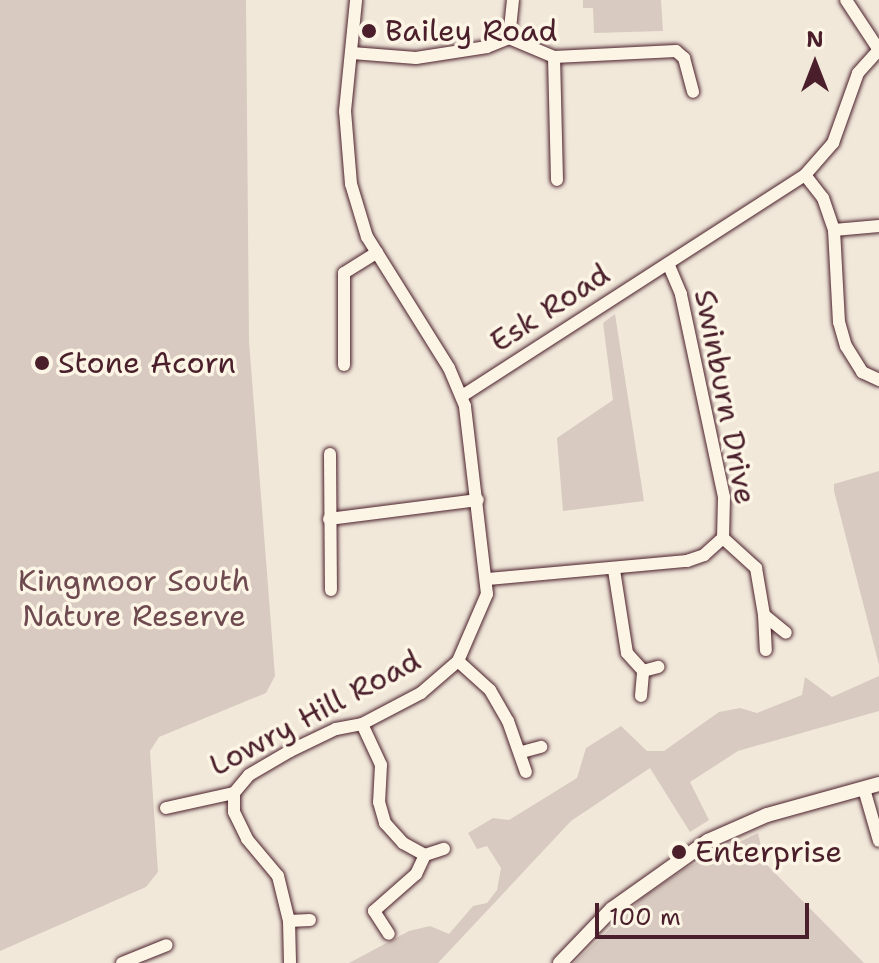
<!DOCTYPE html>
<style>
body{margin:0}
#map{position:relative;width:879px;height:963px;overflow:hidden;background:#f1e8da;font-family:"Shantell Sans",sans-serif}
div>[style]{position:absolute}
.green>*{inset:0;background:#d8cac0}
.roads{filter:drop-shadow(0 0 2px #4a1f2b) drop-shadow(0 0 2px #4a1f2b)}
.minor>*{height:12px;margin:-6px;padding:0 6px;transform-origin:6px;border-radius:6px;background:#fcf5e5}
.tertiary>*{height:14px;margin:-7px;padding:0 7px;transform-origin:7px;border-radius:7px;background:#fcf5e5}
.dots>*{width:22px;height:22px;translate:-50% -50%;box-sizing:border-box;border:4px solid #fcf5e5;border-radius:50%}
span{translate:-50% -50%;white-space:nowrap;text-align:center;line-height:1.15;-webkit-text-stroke:7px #fcf5e5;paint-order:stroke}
.poi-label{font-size:30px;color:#4a1f2b}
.left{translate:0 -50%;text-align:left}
.street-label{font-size:30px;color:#4a1f2b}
.park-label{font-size:30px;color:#6e4a50}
.north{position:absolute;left:775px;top:24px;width:80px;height:80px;-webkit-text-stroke:6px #fcf5e5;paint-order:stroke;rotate:0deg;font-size:22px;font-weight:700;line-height:32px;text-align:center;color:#4a1f2b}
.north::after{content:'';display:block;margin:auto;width:28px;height:36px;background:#4a1f2b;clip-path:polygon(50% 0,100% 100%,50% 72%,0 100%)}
.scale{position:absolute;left:595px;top:903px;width:214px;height:36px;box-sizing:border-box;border:4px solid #4a1f2b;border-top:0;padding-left:10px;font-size:24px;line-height:28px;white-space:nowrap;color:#4a1f2b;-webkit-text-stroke:6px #fcf5e5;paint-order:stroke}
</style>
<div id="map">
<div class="green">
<i style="clip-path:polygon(0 0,246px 0,249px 341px,275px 676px,266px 693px,159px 737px,150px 751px,158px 872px,146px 887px,0 951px)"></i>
<i style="clip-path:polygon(583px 0,661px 0,663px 31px,594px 33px,593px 8px,583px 8px)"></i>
<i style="clip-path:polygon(615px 314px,644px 501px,563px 511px,557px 438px,613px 400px,603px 323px)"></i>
<i style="clip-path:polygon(879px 471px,879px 665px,834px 491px,834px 484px)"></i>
<i style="clip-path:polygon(879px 676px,879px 711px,738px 751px,690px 782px,709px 820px,690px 832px,650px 768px,571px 821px,438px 963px,349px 963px,409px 931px,430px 926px,449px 934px,473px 906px,487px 903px,497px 890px,501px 868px,487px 846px,477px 849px,468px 833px,493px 818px,509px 820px,577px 778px,586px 748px,621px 726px,647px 751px,664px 751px,719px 712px,740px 708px,757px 713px,802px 695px,805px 677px,832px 697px)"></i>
<i style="clip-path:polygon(758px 833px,765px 863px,864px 963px,574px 963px,642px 898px,686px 868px)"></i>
</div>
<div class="roads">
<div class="minor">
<i style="left:846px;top:0;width:60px;rotate:56.6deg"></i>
<i style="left:509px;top:38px;width:49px;rotate:22.9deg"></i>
<i style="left:554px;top:57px;width:122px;rotate:-2.8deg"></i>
<i style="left:676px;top:51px;width:11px;rotate:41deg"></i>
<i style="left:684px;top:58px;width:35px;rotate:75deg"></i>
<i style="left:352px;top:53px;width:64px;rotate:4.5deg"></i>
<i style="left:416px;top:58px;width:72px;rotate:-8.8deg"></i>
<i style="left:487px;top:47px;width:24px;rotate:-22deg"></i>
<i style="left:509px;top:38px;width:38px;rotate:-84deg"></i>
<i style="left:554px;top:57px;width:123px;rotate:88.6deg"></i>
<i style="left:805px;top:175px;width:29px;rotate:52deg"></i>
<i style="left:823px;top:198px;width:34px;rotate:71deg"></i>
<i style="left:834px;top:230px;width:92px;rotate:86.9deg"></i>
<i style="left:839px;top:322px;width:25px;rotate:74deg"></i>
<i style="left:846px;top:346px;width:31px;rotate:58deg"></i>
<i style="left:862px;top:372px;width:19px;rotate:25deg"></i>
<i style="left:834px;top:230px;width:45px;rotate:-5.1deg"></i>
<i style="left:344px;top:365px;width:92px;rotate:-90deg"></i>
<i style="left:344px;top:273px;width:39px;rotate:-32deg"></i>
<i style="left:462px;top:396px;width:408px;rotate:-32.8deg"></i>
<i style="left:805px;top:175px;width:43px;rotate:-48.8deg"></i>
<i style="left:833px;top:143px;width:74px;rotate:-70.3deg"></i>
<i style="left:858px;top:73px;width:31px;rotate:-48deg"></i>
<i style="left:330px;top:454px;width:136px;rotate:89.6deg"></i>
<i style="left:329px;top:519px;width:150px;rotate:-7.3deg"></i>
<i style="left:723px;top:538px;width:45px;rotate:42.3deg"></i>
<i style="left:756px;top:568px;width:48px;rotate:80.3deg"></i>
<i style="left:764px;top:615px;width:28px;rotate:39deg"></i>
<i style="left:614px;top:570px;width:84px;rotate:81.1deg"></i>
<i style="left:627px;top:653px;width:24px;rotate:48deg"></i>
<i style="left:643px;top:671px;width:16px;rotate:-15deg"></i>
<i style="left:488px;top:579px;width:200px;rotate:-5.2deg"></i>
<i style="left:687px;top:561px;width:18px;rotate:-19deg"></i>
<i style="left:704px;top:555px;width:25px;rotate:-42deg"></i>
<i style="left:723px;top:538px;width:41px;rotate:-88.6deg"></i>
<i style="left:724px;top:497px;width:208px;rotate:-102deg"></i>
<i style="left:681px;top:294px;width:33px;rotate:-113deg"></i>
<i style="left:764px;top:615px;width:35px;rotate:87deg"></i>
<i style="left:458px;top:661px;width:43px;rotate:42.2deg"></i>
<i style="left:490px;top:690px;width:36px;rotate:60deg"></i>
<i style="left:508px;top:721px;width:54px;rotate:70.6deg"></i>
<i style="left:641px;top:696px;width:25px;rotate:-85deg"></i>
<i style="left:362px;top:724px;width:45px;rotate:65.1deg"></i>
<i style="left:381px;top:765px;width:37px;rotate:93deg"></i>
<i style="left:379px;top:802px;width:22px;rotate:74deg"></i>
<i style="left:385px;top:823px;width:27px;rotate:48deg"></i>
<i style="left:403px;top:843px;width:25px;rotate:29deg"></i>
<i style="left:425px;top:855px;width:21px;rotate:115deg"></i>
<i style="left:416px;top:874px;width:56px;rotate:138.6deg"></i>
<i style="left:374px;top:911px;width:27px;rotate:57deg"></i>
<i style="left:522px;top:752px;width:20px;rotate:-15deg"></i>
<i style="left:864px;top:789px;width:54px;rotate:73.9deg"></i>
<i style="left:234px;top:793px;width:19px;rotate:90deg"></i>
<i style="left:234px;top:812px;width:30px;rotate:64deg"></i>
<i style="left:247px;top:839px;width:48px;rotate:50deg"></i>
<i style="left:278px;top:876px;width:46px;rotate:76.3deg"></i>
<i style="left:289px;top:921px;width:21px;rotate:-3deg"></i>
<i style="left:166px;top:808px;width:70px;rotate:-12.4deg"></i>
<i style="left:234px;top:793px;width:23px;rotate:-50deg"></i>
<i style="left:249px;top:775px;width:48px;rotate:-30.3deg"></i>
<i style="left:290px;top:751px;width:51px;rotate:-25.6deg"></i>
<i style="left:336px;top:729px;width:26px;rotate:-11deg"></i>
<i style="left:362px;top:724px;width:67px;rotate:-27.7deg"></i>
<i style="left:421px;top:693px;width:49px;rotate:-40.9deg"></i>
<i style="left:458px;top:661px;width:73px;rotate:-66.6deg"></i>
<i style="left:487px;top:594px;width:189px;rotate:-96.7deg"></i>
<i style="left:465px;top:406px;width:41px;rotate:-112.8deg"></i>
<i style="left:449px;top:368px;width:155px;rotate:-122deg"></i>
<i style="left:367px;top:237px;width:55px;rotate:-106.8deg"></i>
<i style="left:351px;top:184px;width:73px;rotate:-94.7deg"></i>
<i style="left:345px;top:111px;width:112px;rotate:-84.3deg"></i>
<i style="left:425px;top:855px;width:20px;rotate:-18deg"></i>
<i style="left:289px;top:921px;width:42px;rotate:88.6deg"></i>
<i style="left:122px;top:963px;width:48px;rotate:-21.8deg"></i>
</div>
<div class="tertiary">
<i style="left:560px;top:963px;width:75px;rotate:-46.1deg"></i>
<i style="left:612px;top:909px;width:118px;rotate:-35.3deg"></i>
<i style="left:708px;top:841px;width:64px;rotate:-23.8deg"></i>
<i style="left:767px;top:815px;width:116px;rotate:-15.5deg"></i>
</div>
</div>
<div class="dots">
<i style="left:369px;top:31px;background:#4a1f2b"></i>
<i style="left:42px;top:363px;background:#4a1f2b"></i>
<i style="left:679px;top:852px;background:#4a1f2b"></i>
</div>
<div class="poi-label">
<span class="left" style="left:385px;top:31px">Bailey Road</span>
<span class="left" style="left:58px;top:363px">Stone Acorn</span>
<span class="left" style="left:695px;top:852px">Enterprise</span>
</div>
<div class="street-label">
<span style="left:550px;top:308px;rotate:-33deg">Esk Road</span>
<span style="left:725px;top:397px;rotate:79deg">Swinburn Drive</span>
<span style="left:315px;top:713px;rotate:-28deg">Lowry Hill Road</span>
</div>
<div class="park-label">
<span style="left:134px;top:598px">Kingmoor South<br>Nature Reserve</span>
</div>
<div class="north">N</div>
<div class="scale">100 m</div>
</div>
